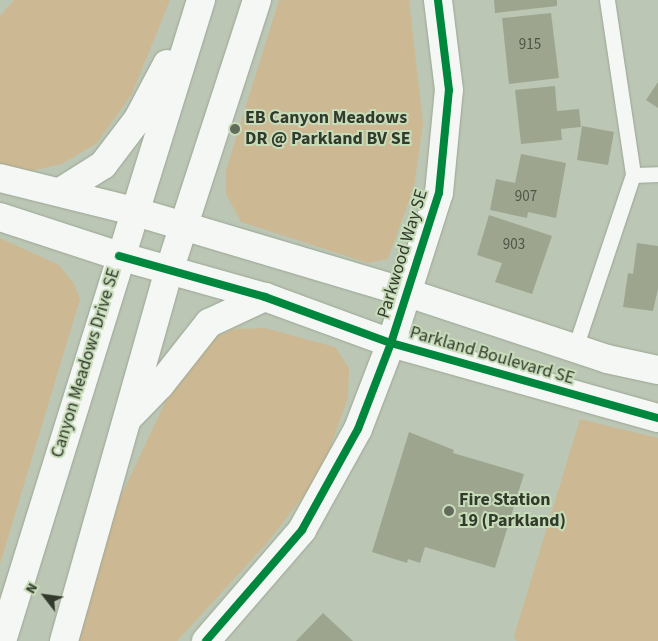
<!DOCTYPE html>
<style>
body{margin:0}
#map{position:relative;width:658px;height:641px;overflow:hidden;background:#bbc7b4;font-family:"Source Sans 3",sans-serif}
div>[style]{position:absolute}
.green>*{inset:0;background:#ccb993}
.building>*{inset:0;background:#9ea58f}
.roads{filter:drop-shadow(0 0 1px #9ba595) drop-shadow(0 0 1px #9ba595)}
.service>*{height:15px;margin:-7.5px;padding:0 7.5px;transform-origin:7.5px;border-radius:7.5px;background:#f5f7f4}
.minor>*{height:28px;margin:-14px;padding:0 14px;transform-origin:14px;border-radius:14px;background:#f5f7f4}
.tertiary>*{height:28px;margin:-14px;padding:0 14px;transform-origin:14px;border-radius:14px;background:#f5f7f4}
.secondary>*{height:28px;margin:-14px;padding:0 14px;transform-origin:14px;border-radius:14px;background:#f5f7f4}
.cycleway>*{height:8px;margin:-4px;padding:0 4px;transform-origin:4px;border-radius:4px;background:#00873e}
.dots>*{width:14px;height:14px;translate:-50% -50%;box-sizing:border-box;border:2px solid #c7dcb9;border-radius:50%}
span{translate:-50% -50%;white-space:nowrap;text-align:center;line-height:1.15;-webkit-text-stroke:4px #c7dcb9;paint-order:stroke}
.number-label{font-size:15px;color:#4d5545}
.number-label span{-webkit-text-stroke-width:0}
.poi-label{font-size:18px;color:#323a2c;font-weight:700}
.left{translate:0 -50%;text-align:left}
.street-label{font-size:18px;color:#323a2c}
.north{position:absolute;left:20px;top:571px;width:50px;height:50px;-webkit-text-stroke:4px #c7dcb9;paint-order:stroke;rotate:300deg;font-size:14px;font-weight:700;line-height:20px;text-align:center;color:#323a2c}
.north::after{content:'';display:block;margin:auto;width:18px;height:22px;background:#323a2c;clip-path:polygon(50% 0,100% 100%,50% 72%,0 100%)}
</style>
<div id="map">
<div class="green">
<i style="clip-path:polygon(14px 0,170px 0,132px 94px,97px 143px,62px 164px,21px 173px,0 169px,0 16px)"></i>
<i style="clip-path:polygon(279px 0,409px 0,423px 124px,414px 187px,388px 259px,368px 263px,241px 222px,226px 194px,226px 170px)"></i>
<i style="clip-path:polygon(0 238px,59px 265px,74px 284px,80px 299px,0 564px)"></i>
<i style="clip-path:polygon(265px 328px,335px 347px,349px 368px,348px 398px,329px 451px,306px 493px,267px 543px,177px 641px,75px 641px,118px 502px,172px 388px,208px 341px,233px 329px)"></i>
<i style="clip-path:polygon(580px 419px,658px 438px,658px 641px,517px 641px,514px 636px)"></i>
</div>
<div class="building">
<i style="clip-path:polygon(494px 0,557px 0,557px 6px,495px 13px)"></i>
<i style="clip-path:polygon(551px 13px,559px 78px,509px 84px,502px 18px)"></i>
<i style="clip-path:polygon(658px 82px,658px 108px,646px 100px)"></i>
<i style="clip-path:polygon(555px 86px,557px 111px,579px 109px,581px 127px,561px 129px,562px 140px,521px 144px,515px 90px)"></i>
<i style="clip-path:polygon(582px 126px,614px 132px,608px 165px,577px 160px)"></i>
<i style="clip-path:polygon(521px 154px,566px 163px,556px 218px,528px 212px,527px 218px,490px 210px,496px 179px,515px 183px)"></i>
<i style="clip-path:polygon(489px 215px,552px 236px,532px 294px,495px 282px,502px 263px,477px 255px)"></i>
<i style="clip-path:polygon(637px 243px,658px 246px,658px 289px,653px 311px,623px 307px,628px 273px,633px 274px)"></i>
<i style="clip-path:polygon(409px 432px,454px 450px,453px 453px,524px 474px,495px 568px,425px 547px,420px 563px,408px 559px,407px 563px,372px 552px)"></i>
<i style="clip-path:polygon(323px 613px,353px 641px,296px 641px)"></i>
</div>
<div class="roads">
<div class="service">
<i style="left:607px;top:0;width:177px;rotate:81.5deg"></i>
<i style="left:633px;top:175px;width:25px;rotate:-2deg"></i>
<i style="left:575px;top:348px;width:182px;rotate:-71.5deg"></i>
</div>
<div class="minor">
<i style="left:0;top:178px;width:137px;rotate:13.9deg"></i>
<i style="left:0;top:217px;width:125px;rotate:18.1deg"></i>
<i style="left:206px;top:641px;width:147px;rotate:-49.1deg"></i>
<i style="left:302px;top:530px;width:115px;rotate:-61deg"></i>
<i style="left:358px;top:429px;width:92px;rotate:-69deg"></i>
<i style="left:391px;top:343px;width:157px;rotate:-72.3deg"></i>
<i style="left:439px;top:193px;width:103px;rotate:-84.5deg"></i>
<i style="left:449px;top:90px;width:91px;rotate:-97deg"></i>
</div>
<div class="tertiary">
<i style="left:133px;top:211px;width:287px;rotate:16.6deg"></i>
<i style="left:408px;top:293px;width:210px;rotate:18.3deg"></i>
<i style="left:607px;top:359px;width:52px;rotate:12.2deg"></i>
<i style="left:119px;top:256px;width:152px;rotate:15.7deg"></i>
<i style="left:265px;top:297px;width:134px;rotate:20.1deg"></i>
<i style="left:391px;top:343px;width:277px;rotate:15.7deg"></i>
</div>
<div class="secondary">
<i style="left:60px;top:192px;width:51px;rotate:-32.1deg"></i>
<i style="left:103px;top:165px;width:58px;rotate:-52.7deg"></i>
<i style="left:138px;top:119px;width:62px;rotate:-62.2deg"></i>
<i style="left:128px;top:418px;width:46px;rotate:-45.9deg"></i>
<i style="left:160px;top:385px;width:79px;rotate:-51.7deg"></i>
<i style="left:209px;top:323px;width:62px;rotate:-24.9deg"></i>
<i style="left:2px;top:641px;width:671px;rotate:-72.75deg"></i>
<i style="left:64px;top:641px;width:385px;rotate:-74.2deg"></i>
<i style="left:169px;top:271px;width:285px;rotate:-72deg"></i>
</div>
</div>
<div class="cycleway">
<i style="left:119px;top:256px;width:152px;rotate:15.7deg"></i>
<i style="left:265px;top:297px;width:134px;rotate:20.1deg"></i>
<i style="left:391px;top:343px;width:277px;rotate:15.7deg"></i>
<i style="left:206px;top:641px;width:147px;rotate:-49.1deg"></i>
<i style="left:302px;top:530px;width:115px;rotate:-61deg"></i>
<i style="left:358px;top:429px;width:92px;rotate:-69deg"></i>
<i style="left:391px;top:343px;width:157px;rotate:-72.3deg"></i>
<i style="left:439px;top:193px;width:103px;rotate:-84.5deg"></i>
<i style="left:449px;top:90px;width:91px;rotate:-97deg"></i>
</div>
<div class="dots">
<i style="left:235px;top:129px;background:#626b5c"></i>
<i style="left:449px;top:511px;background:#626b5c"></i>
</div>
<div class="number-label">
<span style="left:530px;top:45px">915</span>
<span style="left:526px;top:197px">907</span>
<span style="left:514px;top:245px">903</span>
</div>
<div class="poi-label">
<span class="left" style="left:245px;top:129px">EB Canyon Meadows<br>DR @ Parkland BV SE</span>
<span class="left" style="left:459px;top:511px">Fire Station<br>19 (Parkland)</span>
</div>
<div class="street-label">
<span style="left:403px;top:254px;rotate:-73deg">Parkwood Way SE</span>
<span style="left:492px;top:356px;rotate:16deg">Parkland Boulevard SE</span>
<span style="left:86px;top:363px;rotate:-73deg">Canyon Meadows Drive SE</span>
</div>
<div class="north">N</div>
</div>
